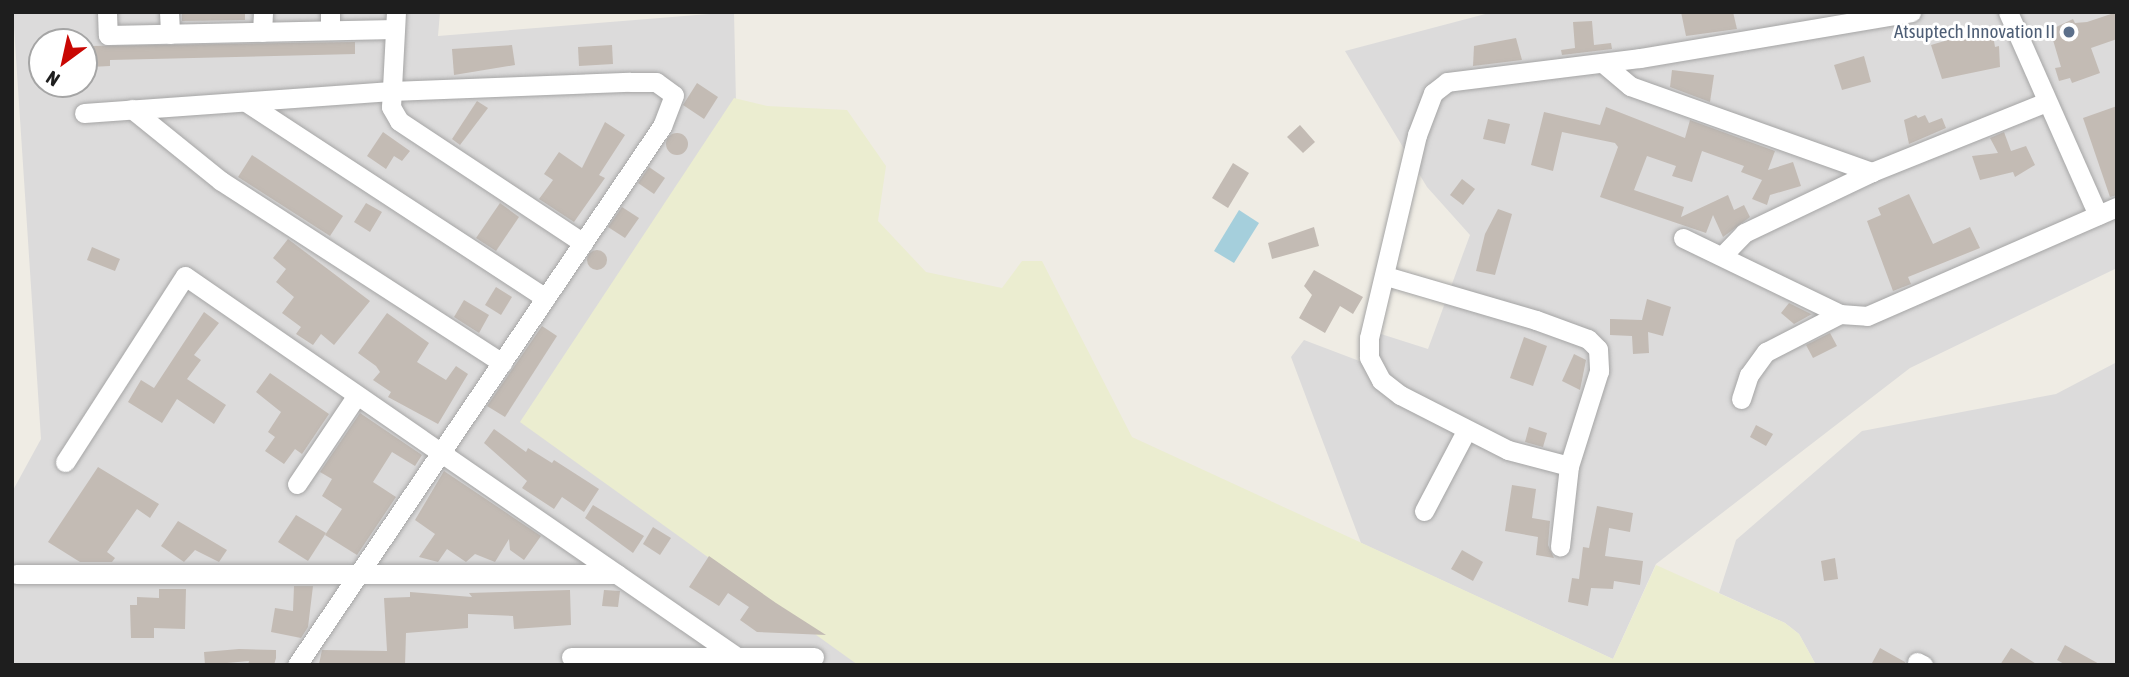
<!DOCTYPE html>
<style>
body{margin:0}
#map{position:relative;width:2129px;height:677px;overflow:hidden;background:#efece4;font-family:"Asap Condensed",sans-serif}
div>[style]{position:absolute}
.residential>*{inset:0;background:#dcdbdb}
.farmland>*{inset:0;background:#ebedd0}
.water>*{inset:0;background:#a5cfdc}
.building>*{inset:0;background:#c3bbb4}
.round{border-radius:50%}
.roads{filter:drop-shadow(0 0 2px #a5a5a5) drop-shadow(0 0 2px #a5a5a5)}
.minor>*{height:19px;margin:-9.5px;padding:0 9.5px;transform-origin:9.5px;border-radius:9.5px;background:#fff}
.dots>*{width:19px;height:19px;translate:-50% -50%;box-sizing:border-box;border:4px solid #fff;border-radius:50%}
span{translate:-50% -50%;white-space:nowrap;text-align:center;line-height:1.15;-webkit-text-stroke:6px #fff;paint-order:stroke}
.service-label{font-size:19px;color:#4e5e75}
.right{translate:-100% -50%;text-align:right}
.frame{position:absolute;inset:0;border:14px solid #1e1e1e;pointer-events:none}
.north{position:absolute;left:28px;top:28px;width:70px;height:70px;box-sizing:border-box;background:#fff;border:2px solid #a5a5a5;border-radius:50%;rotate:213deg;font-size:19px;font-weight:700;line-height:28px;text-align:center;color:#1e1e1e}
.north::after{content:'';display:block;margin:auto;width:24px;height:32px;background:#c90703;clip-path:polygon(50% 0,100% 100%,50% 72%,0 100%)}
</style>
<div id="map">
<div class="residential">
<i style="clip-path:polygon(evenodd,13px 12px,440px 12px,438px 36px,734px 12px,736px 103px,870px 665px,12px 665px,12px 492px,41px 439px,13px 12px,42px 42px,84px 42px,84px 84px,42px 84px,42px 42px)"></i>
<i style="clip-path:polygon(1493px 12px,2117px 12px,2117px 268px,1910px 368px,1656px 564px,1613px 659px,1361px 543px,1291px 357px,1304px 340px,1362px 362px,1381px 334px,1428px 349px,1470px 235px,1427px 187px,1345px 51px)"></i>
<i style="clip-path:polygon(2117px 362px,2117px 665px,1816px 665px,1799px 634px,1785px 623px,1719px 593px,1736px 540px,1862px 431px,2056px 394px)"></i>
</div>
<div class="farmland">
<i style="clip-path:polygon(734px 98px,767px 106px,847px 110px,886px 166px,878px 221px,926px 272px,1002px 288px,1022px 261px,1042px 261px,1132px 437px,1613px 659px,1656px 565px,1785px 623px,1799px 634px,1816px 665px,858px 665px,520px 422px)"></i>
</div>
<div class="water">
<i style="clip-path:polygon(1239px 210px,1259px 223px,1234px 263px,1214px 251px)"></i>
</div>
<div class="building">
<i style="clip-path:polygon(182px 12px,245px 12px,245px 20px,182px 21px)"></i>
<i style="clip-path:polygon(1681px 12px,1733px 12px,1737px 29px,1686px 36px)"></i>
<i style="clip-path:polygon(2117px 12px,2117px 39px,2091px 48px,2100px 73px,2072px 83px,2070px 78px,2059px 81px,2055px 68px,2061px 67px,2050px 30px,2073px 19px,2075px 23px,2087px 22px)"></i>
<i style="clip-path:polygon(1592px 21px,1594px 45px,1611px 43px,1612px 49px,1562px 55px,1561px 50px,1575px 48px,1573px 22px)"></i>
<i style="clip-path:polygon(1983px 28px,1985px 36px,1993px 35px,1995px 47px,1999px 46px,2000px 67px,1942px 79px,1931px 45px,1958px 37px,1957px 32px)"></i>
<i style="clip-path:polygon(1516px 38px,1522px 60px,1473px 66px,1474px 46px)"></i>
<i style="clip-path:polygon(355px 42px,355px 54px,110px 60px,110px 66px,90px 67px,89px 46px)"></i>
<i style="clip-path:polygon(512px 45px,515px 65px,454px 75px,452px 49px)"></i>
<i style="clip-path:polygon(612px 45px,613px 64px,579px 66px,578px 47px)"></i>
<i style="clip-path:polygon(1864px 56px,1871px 82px,1842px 90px,1834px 65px)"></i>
<i style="clip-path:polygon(1672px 70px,1714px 75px,1710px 102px,1670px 87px)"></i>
<i style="clip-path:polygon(697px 83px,718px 97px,704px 119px,683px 105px)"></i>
<i style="clip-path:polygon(477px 101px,488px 108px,460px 145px,452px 139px)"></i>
<i style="clip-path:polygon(2117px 106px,2117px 195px,2110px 197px,2083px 118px)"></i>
<i style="clip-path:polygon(1606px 107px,1685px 138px,1690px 120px,1775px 151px,1768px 170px,1793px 162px,1801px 186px,1770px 195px,1767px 205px,1752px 199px,1762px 180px,1741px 172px,1744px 166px,1702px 151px,1692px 182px,1672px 176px,1676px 166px,1647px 156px,1634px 190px,1684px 207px,1681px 217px,1728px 195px,1734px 210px,1744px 205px,1750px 217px,1723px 237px,1713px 215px,1706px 233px,1600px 197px,1618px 147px,1615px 143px,1562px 132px,1553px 171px,1531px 165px,1544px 112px,1600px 125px)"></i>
<i style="clip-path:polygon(1916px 115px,1918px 118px,1925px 115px,1929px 123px,1942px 118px,1946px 128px,1909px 144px,1904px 120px)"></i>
<i style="clip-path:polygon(1488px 119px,1510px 124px,1505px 144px,1483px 139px)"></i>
<i style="clip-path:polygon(605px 122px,625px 135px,599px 175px,605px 178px,574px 222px,539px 199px,553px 180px,544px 174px,559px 152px,582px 168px)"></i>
<i style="clip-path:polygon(1300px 125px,1315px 142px,1303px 153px,1287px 137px)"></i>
<i style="clip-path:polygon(383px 132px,410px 151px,402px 161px,394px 156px,386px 169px,367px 156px)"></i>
<i style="clip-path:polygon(2004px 132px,2011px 151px,2026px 146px,2035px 165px,2015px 177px,2013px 172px,1980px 180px,1972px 156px,1998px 153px,1990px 138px)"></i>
<i class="round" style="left:666px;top:133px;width:22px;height:22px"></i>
<i style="clip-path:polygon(252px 155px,343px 216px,330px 236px,238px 177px)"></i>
<i style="clip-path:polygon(1233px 163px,1249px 173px,1228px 208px,1212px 198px)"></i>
<i style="clip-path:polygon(649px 167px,665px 178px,654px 194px,638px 183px)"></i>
<i style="clip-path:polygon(1462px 179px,1475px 189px,1463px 205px,1450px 195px)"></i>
<i style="clip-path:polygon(1909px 194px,1933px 244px,1970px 227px,1980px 248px,1908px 277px,1911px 284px,1893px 291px,1867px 221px,1881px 215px,1878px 208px)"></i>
<i style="clip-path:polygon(366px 203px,382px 212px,370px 232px,354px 222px)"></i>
<i style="clip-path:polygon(500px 203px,519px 217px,496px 251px,476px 238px)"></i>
<i style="clip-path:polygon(622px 207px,639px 218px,625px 238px,608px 227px)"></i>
<i style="clip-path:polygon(1498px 209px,1512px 214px,1495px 275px,1476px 271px,1485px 234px)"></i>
<i style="clip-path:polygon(1314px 227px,1319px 246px,1272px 259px,1268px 243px)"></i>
<i style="clip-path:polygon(288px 239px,370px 301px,334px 345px,321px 334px,313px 345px,296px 334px,301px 327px,282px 313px,294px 297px,276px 282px,286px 269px,273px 258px)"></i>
<i style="clip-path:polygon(92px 247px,120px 259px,115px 271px,87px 260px)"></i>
<i class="round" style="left:587px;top:250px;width:20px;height:20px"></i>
<i style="clip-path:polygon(1314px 270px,1363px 297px,1353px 314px,1340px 306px,1325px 333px,1299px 318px,1312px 295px,1304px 286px)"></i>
<i style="clip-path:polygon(496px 287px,512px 297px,501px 315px,485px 305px)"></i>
<i style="clip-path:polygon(1647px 299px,1671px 307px,1663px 336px,1648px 332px,1649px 353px,1633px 354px,1632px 336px,1610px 335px,1610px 319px,1642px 320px)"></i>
<i style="clip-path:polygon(464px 300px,489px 315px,479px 333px,454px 317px)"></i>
<i style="clip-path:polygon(1789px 303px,1811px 314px,1812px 314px,1794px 324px,1781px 313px)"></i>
<i style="clip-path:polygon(204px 312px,219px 323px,194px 355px,201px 360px,187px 379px,226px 405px,214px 424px,177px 399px,162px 423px,128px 402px,141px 380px,154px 388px)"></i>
<i style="clip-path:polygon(387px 313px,429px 343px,417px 362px,446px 380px,456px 366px,468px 374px,438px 424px,388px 397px,391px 392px,373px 380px,380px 372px,376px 366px,358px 353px)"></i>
<i style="clip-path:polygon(542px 326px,557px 336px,505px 417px,487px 406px)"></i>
<i style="clip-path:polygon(1830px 333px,1837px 346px,1813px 358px,1806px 345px)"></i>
<i style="clip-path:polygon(1524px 337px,1547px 346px,1533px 386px,1510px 378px)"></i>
<i style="clip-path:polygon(1574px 354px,1586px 360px,1580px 390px,1562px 381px)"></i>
<i style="clip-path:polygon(270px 373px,329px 414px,302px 454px,295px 449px,284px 464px,265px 451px,275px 437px,268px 432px,281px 412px,256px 392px)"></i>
<i style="clip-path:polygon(360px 413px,422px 455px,415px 466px,392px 452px,373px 482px,396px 497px,357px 555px,325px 535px,342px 509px,322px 496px,332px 479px,320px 472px)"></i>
<i style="clip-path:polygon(1756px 425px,1773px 434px,1766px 446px,1750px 437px)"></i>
<i style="clip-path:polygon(1529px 427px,1547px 433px,1543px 447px,1525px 442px)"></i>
<i style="clip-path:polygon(494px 429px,526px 452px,528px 448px,552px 463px,554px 460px,599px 489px,584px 512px,562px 497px,554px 509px,522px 488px,527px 481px,484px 443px)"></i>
<i style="clip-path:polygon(98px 467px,159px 504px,150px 518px,137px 509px,107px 552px,115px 558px,112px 562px,80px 562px,48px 542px)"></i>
<i style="clip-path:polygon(444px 471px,541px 536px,524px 560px,510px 550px,509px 539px,495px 562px,475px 554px,466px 562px,447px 549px,438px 562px,419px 557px,435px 534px,415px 520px)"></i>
<i style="clip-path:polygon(1512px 485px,1536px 489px,1532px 518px,1550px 521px,1548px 545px,1554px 558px,1536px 555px,1538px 537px,1505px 531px)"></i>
<i style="clip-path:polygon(593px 505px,644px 536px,633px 553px,585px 518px)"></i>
<i style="clip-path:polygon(1597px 506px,1633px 513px,1630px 532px,1609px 528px,1605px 556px,1643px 561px,1640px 585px,1614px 581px,1613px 589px,1591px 588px,1588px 606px,1568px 602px,1572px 578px,1579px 579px,1583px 547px,1589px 548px)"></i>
<i style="clip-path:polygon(296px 515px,326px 533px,308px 561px,278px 542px)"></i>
<i style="clip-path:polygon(178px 521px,227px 550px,219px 562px,195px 550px,184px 562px,161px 546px)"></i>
<i style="clip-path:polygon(653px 527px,671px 538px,660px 555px,643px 544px)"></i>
<i style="clip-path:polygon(1462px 550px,1483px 562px,1473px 581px,1451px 569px)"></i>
<i style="clip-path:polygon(709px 556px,776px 603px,826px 635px,757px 632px,740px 620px,749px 607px,728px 593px,719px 606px,689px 587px)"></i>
<i style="clip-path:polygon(1835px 558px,1838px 579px,1824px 581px,1821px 561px)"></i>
<i style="clip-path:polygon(294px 586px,313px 586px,308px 627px,301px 638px,271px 632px,275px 608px,293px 611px)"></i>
<i style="clip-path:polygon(159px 589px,186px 589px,185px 629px,154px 628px,154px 638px,131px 638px,130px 605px,137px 605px,137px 597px,159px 598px)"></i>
<i style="clip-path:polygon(570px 590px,571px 625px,514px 629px,513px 616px,468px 614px,468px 628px,406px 633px,405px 665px,319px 664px,322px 650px,387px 651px,384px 598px,410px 597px,410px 592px,472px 597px,469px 593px)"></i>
<i style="clip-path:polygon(604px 590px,620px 591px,618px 607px,602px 606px)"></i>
<i style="clip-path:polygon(2065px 645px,2101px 665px,2066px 665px,2057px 660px)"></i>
<i style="clip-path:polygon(1880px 648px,1905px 662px,1905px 665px,1871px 665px)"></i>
<i style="clip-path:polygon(2011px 648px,2038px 665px,2000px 665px)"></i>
<i style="clip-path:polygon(239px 649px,276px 650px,276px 658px,274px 665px,248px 665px,249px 661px,205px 665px,204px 652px)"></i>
</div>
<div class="roads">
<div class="minor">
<i style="left:107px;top:12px;width:23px;rotate:88deg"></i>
<i style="left:108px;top:35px;width:287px;rotate:-1.2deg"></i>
<i style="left:169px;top:12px;width:22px;rotate:87deg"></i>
<i style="left:396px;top:12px;width:95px;rotate:93deg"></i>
<i style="left:391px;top:107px;width:16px;rotate:60deg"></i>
<i style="left:399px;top:121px;width:221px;rotate:33.5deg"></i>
<i style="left:2008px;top:12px;width:222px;rotate:66.1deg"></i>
<i style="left:330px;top:30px;width:18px;rotate:-90deg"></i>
<i style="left:262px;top:32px;width:20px;rotate:-87deg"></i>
<i style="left:1604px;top:64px;width:34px;rotate:40deg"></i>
<i style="left:1630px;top:86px;width:257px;rotate:19.6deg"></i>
<i style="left:246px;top:102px;width:358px;rotate:33.2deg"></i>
<i style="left:132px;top:109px;width:114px;rotate:39deg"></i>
<i style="left:221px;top:181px;width:335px;rotate:32.9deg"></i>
<i style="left:84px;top:113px;width:308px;rotate:-4.1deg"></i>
<i style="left:391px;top:91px;width:239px;rotate:-2.2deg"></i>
<i style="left:630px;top:82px;width:26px"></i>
<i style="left:656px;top:82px;width:22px;rotate:36deg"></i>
<i style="left:674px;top:95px;width:33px;rotate:111deg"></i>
<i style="left:662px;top:126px;width:651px;rotate:124.11deg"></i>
<i style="left:1683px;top:238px;width:174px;rotate:25.8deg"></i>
<i style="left:1840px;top:314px;width:27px;rotate:4deg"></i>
<i style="left:1867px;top:316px;width:273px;rotate:-23.6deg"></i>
<i style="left:1722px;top:256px;width:32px;rotate:-46deg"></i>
<i style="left:1744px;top:233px;width:142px;rotate:-25.5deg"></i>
<i style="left:1872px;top:172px;width:188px;rotate:-21.9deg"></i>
<i style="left:1386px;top:276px;width:156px;rotate:16.3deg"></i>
<i style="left:1536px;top:320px;width:55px;rotate:20.1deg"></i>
<i style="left:1588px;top:339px;width:14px;rotate:45deg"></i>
<i style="left:1598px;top:349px;width:22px;rotate:87deg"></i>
<i style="left:1599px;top:371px;width:100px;rotate:107.5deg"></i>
<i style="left:1569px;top:466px;width:81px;rotate:96.4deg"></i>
<i style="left:1741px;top:399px;width:25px;rotate:-72deg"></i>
<i style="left:1749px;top:375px;width:29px;rotate:-54deg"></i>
<i style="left:1766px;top:352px;width:83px;rotate:-27.2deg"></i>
<i style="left:65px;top:462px;width:221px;rotate:-57.2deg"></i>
<i style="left:185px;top:276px;width:671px;rotate:34.61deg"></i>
<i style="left:1569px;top:466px;width:63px;rotate:-165.3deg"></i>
<i style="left:1508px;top:450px;width:121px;rotate:-153deg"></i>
<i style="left:1400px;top:395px;width:24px;rotate:-142deg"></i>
<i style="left:1381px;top:380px;width:26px;rotate:-118deg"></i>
<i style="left:1369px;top:357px;width:19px;rotate:-90deg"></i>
<i style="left:1369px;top:338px;width:209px;rotate:-76.7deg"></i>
<i style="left:1417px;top:135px;width:45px;rotate:-69.1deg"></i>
<i style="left:1433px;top:93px;width:18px;rotate:-38deg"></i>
<i style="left:1447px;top:82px;width:194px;rotate:-7.1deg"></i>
<i style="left:1640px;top:58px;width:275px;rotate:-9.6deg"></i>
<i style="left:297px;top:484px;width:107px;rotate:-56deg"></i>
<i style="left:1424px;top:511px;width:90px;rotate:-62.3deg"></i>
<i style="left:16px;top:574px;width:601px"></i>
<i style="left:571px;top:657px;width:243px"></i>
<i style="left:1917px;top:662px;width:7px;rotate:27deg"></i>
</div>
</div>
<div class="dots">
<i style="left:2069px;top:32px;background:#5c6f8a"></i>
</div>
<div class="service-label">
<span class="right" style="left:2055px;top:32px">Atsuptech Innovation II</span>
</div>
<div class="frame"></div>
<div class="north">N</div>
</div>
